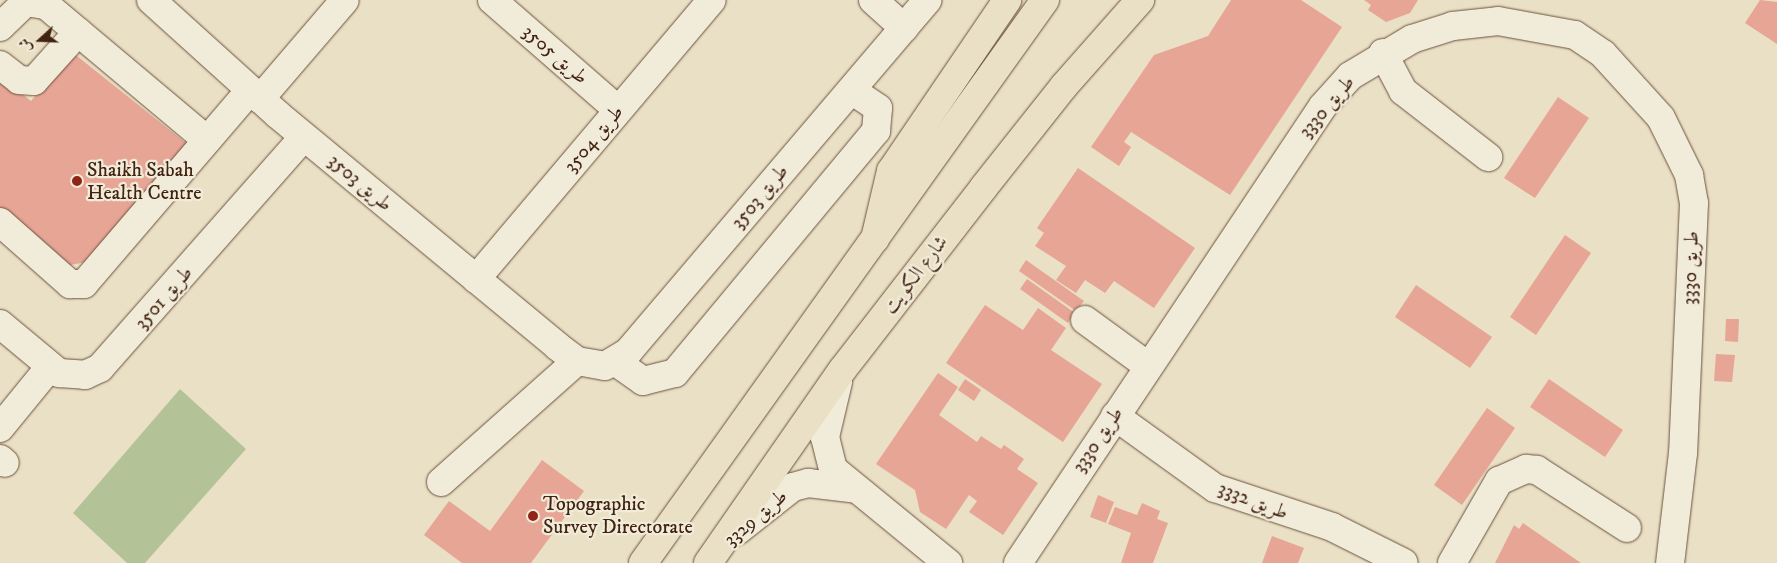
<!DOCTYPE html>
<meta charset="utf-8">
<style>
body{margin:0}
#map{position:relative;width:1777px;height:563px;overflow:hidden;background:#eae0c5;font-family:"IM FELL DW Pica",Amiri,serif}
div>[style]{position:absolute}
.green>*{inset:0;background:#b4c397}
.building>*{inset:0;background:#e7a595}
.roads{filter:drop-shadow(0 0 1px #6c523e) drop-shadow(0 0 1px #6c523e)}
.minor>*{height:28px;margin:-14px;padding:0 14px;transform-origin:14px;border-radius:14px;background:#f1ebd9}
.major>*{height:28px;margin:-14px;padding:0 14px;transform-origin:14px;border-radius:14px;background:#eae0c5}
.highway>*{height:28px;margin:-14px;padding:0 14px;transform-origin:14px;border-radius:14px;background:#eae0c5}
.dots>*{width:14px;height:14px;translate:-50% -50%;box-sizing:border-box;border:2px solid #f1ebd9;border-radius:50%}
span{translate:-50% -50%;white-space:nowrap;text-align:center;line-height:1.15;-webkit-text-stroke:4.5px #f1ebd9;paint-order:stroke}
.street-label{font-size:20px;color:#422211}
.poi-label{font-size:20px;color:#422211}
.left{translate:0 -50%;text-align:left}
.north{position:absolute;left:15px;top:15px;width:50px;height:50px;-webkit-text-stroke:4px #f1ebd9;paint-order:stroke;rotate:250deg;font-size:14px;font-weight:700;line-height:20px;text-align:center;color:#422211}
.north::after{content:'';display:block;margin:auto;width:18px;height:22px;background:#422211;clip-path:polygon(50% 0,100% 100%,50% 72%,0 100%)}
</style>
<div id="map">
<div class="green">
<i style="clip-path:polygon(180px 389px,246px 449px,145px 563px,127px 563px,73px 513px)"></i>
</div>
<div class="building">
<i style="clip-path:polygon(1231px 0,1301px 0,1342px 27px,1230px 195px,1131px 132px,1124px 142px,1131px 147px,1119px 166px,1091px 147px,1154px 55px,1208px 36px)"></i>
<i style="clip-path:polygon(1364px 0,1418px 0,1410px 13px,1386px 22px,1368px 10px,1371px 5px)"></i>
<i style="clip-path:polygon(1760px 0,1777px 2px,1777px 44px,1745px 23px)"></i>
<i style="clip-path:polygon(72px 52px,186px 143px,87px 262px,53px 268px,0 220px,0 76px,31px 101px)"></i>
<i style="clip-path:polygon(1558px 97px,1589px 118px,1535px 198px,1504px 178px)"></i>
<i style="clip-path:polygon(1078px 168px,1195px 248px,1154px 308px,1114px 281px,1105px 293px,1085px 280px,1076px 293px,1056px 280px,1066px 266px,1035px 246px,1044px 233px,1037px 228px)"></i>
<i style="clip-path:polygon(1565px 235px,1591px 253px,1536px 335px,1510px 317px)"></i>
<i style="clip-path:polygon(1026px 260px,1084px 301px,1076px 311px,1019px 271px)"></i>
<i style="clip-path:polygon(1027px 279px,1075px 313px,1068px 323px,1020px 289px)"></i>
<i style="clip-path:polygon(1416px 285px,1492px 337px,1470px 368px,1395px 317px)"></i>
<i style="clip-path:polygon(985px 305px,1023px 330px,1038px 308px,1066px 328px,1051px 350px,1102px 384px,1063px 442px,946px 363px)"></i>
<i style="clip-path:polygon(1726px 319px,1739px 319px,1738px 342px,1725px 341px)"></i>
<i style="clip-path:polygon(1716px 354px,1735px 355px,1732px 382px,1714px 381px)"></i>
<i style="clip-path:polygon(938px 373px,958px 387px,939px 415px,977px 442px,981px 436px,1001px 449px,1004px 445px,1024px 459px,1017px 469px,1038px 483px,1003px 535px,969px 512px,977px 501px,969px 495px,946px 529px,920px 512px,915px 490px,876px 464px)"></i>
<i style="clip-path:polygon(965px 379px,981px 390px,974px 401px,958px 390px)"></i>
<i style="clip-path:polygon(1549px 379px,1623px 430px,1605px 457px,1530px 407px)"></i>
<i style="clip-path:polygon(1487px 408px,1515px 428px,1462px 505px,1434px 485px)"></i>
<i style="clip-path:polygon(542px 460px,584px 491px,531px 563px,462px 563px,424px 535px,449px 501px,490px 531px)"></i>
<i style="clip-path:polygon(1098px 495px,1114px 502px,1106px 523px,1090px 517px)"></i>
<i style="clip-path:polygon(1142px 503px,1160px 511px,1157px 519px,1168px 523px,1153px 563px,1121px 563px,1131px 533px,1108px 524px,1115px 507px,1137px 515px)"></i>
<i style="clip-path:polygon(1523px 523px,1581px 563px,1495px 563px,1514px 525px,1519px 529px)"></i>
<i style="clip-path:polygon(1272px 536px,1304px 548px,1298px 563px,1262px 563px)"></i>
</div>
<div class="roads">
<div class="minor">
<i style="left:151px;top:0;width:170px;rotate:42.1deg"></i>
<i style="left:277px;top:114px;width:364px;rotate:39.6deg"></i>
<i style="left:557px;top:346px;width:25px;rotate:37deg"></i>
<i style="left:577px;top:361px;width:28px;rotate:10deg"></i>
<i style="left:605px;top:366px;width:27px;rotate:-31deg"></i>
<i style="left:628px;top:352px;width:462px;rotate:-49.6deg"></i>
<i style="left:492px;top:0;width:167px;rotate:41.1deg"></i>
<i style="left:873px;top:0;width:42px;rotate:42.1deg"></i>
<i style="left:0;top:27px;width:36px;rotate:-44deg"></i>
<i style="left:26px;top:2px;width:20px;rotate:9deg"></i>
<i style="left:46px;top:5px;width:210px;rotate:40deg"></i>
<i style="left:1383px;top:53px;width:43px;rotate:62.2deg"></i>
<i style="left:1403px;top:91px;width:108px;rotate:37.8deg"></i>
<i style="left:0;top:65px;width:24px;rotate:38deg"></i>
<i style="left:19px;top:80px;width:15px;rotate:4deg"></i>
<i style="left:34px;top:81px;width:66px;rotate:-48.1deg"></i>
<i style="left:260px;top:99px;width:130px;rotate:-49.4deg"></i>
<i style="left:0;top:222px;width:94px;rotate:41.5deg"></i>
<i style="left:70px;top:284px;width:14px"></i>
<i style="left:84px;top:284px;width:255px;rotate:-49.4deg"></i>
<i style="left:476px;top:279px;width:365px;rotate:-49.8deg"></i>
<i style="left:1085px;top:320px;width:78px;rotate:36.1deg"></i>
<i style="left:0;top:324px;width:77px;rotate:39.7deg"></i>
<i style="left:59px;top:373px;width:26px;rotate:4deg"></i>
<i style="left:85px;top:375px;width:17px;rotate:-25deg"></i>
<i style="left:100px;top:368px;width:308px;rotate:-48.6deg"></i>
<i style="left:616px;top:362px;width:33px;rotate:35deg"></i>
<i style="left:643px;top:381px;width:33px;rotate:-14deg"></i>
<i style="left:675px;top:373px;width:315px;rotate:-50.3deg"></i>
<i style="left:876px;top:131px;width:23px;rotate:-85deg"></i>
<i style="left:878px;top:108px;width:32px;rotate:-146deg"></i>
<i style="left:838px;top:382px;width:57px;rotate:103.3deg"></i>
<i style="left:825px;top:437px;width:33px;rotate:76deg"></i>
<i style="left:833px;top:469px;width:149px;rotate:39.3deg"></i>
<i style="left:1115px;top:416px;width:123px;rotate:35.8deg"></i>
<i style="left:1215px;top:488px;width:123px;rotate:18.4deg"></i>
<i style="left:1332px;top:527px;width:80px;rotate:26.6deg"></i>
<i style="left:0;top:428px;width:77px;rotate:-50.8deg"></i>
<i style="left:0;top:459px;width:6px;rotate:39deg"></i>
<i style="left:441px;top:482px;width:182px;rotate:-41.7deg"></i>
<i style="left:737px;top:531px;width:71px;rotate:-38.2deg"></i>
<i style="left:793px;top:487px;width:16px;rotate:-15deg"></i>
<i style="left:808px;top:483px;width:49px;rotate:7deg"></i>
<i style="left:1018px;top:563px;width:549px;rotate:-56.28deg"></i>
<i style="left:1323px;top:106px;width:40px;rotate:-48deg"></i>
<i style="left:1350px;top:76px;width:72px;rotate:-30.8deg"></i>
<i style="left:1412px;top:39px;width:43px;rotate:-17.6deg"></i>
<i style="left:1453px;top:26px;width:45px;rotate:-6.3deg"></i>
<i style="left:1498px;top:21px;width:78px;rotate:10.3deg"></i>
<i style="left:1575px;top:35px;width:34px;rotate:34deg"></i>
<i style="left:1603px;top:54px;width:86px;rotate:47.8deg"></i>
<i style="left:1661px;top:118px;width:64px;rotate:63.8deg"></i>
<i style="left:1689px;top:175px;width:28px;rotate:80deg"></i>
<i style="left:1694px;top:203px;width:250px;rotate:92.5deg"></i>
<i style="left:1683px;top:453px;width:111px;rotate:96.7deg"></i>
<i style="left:1452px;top:563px;width:95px;rotate:-60.2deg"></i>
<i style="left:1499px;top:481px;width:30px;rotate:-24deg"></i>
<i style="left:1526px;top:469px;width:11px;rotate:5deg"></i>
<i style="left:1537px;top:470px;width:107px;rotate:32.8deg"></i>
</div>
<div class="major">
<i style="left:643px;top:563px;width:692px;rotate:-54.47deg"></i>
<i style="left:708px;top:563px;width:236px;rotate:-55.2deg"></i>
<i style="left:843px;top:369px;width:230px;rotate:-52.2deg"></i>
<i style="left:984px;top:187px;width:129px;rotate:-51.6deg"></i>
<i style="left:1064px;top:86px;width:115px;rotate:-48.5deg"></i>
</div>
<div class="highway">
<i style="left:875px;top:239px;width:70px;rotate:-76.8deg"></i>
<i style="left:891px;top:171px;width:207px;rotate:-55.8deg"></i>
</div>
</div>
<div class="dots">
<i style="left:77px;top:181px;background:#8f2418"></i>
<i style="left:533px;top:516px;background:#8f2418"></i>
</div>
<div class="street-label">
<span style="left:555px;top:55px;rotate:41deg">طريق 3505</span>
<span style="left:1327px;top:107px;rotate:-50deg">طريق 3330</span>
<span style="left:594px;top:139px;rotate:-50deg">طريق 3504</span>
<span style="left:360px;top:183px;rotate:40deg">طريق 3503</span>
<span style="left:760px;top:197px;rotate:-50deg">طريق 3503</span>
<span style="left:1691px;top:268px;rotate:-88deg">طريق 3330</span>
<span style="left:916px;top:275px;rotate:-53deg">شارع الكويت</span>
<span style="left:164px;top:298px;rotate:-49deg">طريق 3501</span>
<span style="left:1098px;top:440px;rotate:-56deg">طريق 3330</span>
<span style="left:1253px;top:501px;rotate:21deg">طريق 3332</span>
<span style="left:756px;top:518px;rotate:-40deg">طريق 3329</span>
</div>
<div class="poi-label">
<span class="left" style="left:87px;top:182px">Shaikh Sabah<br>Health Centre</span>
<span class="left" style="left:543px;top:516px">Topographic<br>Survey Directorate</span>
</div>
<div class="north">ش</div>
</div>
